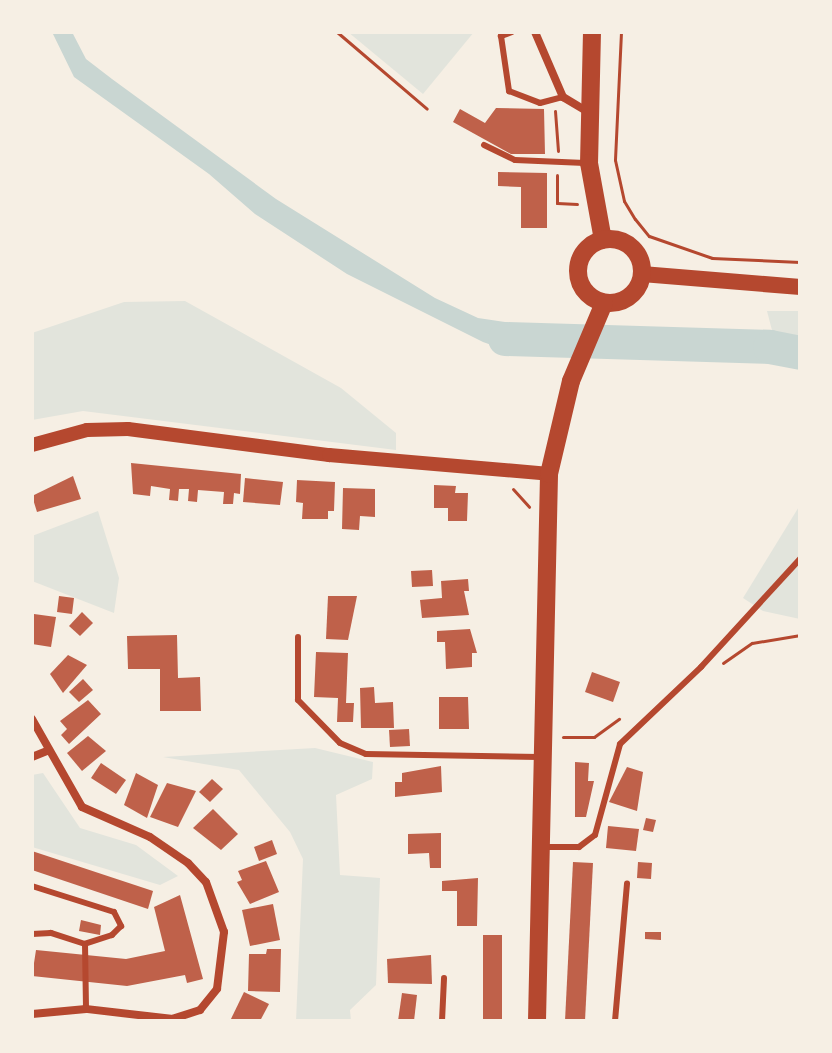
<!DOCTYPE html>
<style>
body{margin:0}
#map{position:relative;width:832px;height:1053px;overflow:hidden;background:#f6efe4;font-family:"Golos Text",sans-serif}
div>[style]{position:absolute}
.green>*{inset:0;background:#e2e4dc}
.water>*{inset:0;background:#c9d6d2}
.river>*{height:34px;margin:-17px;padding:0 17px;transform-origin:17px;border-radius:17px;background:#c9d6d2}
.building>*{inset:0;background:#bf614a}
.path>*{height:3px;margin:-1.5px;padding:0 1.5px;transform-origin:1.5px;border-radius:1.5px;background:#b5482f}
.service>*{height:6px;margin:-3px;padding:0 3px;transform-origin:3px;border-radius:3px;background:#b5482f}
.minor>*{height:8px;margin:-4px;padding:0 4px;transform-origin:4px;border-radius:4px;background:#b5482f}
.tertiary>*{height:14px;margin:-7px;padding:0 7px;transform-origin:7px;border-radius:7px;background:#b5482f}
.secondary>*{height:16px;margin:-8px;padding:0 8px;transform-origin:8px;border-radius:8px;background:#b5482f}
.primary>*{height:18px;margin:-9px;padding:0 9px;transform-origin:9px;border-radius:9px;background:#b5482f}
.primary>.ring{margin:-9px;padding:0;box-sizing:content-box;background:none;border:18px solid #b5482f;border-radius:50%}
span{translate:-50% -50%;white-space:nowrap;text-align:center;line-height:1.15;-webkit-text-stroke:8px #f6efe4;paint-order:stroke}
.frame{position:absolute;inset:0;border:34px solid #f6efe4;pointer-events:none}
</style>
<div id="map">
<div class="green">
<i style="clip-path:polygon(348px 32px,474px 32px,423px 94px)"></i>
<i style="clip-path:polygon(185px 301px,341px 388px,396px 433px,396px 450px,83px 411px,32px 420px,32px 333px,124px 302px)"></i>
<i style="clip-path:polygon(767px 311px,800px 311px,800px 362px,774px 338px)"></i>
<i style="clip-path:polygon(800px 505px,800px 619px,763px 611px,743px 598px)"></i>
<i style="clip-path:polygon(98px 511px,119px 578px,114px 613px,32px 581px,32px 536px)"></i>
<i style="clip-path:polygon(315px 748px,373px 762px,372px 779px,336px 795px,340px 875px,380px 878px,376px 985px,350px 1010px,351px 1021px,296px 1021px,303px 859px,290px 832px,239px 770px,163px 757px)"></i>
<i style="clip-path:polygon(43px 773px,80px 828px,136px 845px,178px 876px,160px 885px,32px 847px,32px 775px)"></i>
</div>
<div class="water">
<i style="clip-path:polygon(52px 32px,72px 32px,86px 59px,112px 79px,276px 199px,435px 298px,478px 318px,553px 329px,547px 356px,520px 355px,483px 342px,347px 274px,255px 214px,209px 174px,74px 77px)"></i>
</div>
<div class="river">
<i style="left:505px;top:339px;width:265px;rotate:1.7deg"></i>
<i style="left:770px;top:347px;width:31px;rotate:11deg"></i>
</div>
<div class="building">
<i style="clip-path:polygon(496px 108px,544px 109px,545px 154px,511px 154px,453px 122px,460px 109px,485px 123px)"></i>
<i style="clip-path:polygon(498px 172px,547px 173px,547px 228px,521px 228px,521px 187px,498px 186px)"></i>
<i style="clip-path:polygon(131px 463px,241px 474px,240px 494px,234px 493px,233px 504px,223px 504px,224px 492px,198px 490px,197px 502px,188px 501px,189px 489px,179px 489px,178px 501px,169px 500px,170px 489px,151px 486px,150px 496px,133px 494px)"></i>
<i style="clip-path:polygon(73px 476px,81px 499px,37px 512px,32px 496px)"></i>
<i style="clip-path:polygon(245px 478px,283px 482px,280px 505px,243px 502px)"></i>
<i style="clip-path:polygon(297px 480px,335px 482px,334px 511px,328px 511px,328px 519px,302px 519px,303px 503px,296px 502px)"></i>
<i style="clip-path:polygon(434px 485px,456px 486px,455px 493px,468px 493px,467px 521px,448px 521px,448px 508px,434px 508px)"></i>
<i style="clip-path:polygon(343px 488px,375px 489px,375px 517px,360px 516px,359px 530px,342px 529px)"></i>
<i style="clip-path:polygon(432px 570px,433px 586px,412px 587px,411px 571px)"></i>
<i style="clip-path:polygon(468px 579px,469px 591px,464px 591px,469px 615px,422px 618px,420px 600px,442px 598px,441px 581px)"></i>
<i style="clip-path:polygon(59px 596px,74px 598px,72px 614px,57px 612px)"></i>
<i style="clip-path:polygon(328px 596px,357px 596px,348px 640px,326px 639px)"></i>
<i style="clip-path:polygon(82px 612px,93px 623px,80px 636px,69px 626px)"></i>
<i style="clip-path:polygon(34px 614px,56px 617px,51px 647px,32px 644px)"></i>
<i style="clip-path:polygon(470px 629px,477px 653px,472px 653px,472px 667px,446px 669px,445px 642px,437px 642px,437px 631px)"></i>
<i style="clip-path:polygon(177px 635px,178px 678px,200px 677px,201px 711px,160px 711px,160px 669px,128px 669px,127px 636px)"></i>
<i style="clip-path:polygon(316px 652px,348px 653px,346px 703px,354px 703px,353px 722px,337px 722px,338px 698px,314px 697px)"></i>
<i style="clip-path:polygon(68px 655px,87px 665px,63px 693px,50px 674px)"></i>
<i style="clip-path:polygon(592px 672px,620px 682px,613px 702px,585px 692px)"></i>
<i style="clip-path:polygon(83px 679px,93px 690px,79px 702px,69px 692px)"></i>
<i style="clip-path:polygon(374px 687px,375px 703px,393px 702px,394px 728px,361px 728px,360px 688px)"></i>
<i style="clip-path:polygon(439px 697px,468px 697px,469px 729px,439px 729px)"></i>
<i style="clip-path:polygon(88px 700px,101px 714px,69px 744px,61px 735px,67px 729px,60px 721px)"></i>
<i style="clip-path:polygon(409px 729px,410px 746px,390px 747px,389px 730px)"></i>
<i style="clip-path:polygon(88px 736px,106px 751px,82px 771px,67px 753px)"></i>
<i style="clip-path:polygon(575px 762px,589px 763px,588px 781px,594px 781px,586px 817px,575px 817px)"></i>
<i style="clip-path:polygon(101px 763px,126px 780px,116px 794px,91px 778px)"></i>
<i style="clip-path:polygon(441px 766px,442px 792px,395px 797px,395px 782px,402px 782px,402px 773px)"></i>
<i style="clip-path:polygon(627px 767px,643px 772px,637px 811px,609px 802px)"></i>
<i style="clip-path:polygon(136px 773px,158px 785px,147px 818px,124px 805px)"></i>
<i style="clip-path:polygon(212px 779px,223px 789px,210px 802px,199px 792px)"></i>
<i style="clip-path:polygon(167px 783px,196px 791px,178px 827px,150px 817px)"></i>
<i style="clip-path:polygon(213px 809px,238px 834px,221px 850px,193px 828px)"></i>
<i style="clip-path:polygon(646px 818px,656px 820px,653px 832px,643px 830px)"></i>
<i style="clip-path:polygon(608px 826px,639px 829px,636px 851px,606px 848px)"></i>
<i style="clip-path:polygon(441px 833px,441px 868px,430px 868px,429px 853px,408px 854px,408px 834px)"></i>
<i style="clip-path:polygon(272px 840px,277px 854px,259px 861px,254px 847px)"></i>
<i style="clip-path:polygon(32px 851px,153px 891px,148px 909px,32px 870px)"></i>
<i style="clip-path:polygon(266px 861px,279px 892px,250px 904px,237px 882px,242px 880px,238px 871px)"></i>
<i style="clip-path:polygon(573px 862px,593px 863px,585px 1021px,565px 1021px)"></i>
<i style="clip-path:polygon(638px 862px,652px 863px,651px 879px,637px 878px)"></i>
<i style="clip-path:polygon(478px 878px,477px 926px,457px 926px,457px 891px,442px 891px,442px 881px)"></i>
<i style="clip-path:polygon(180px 895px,203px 979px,187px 983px,185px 975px,127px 986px,32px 976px,36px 950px,126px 959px,165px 951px,154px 907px)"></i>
<i style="clip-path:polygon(273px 904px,280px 940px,250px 946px,242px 910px)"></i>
<i style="clip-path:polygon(81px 920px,101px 925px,100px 935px,79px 931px)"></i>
<i style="clip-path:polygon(645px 932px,661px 932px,661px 940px,645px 939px)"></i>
<i style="clip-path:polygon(483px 935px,502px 935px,502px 1021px,483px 1021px)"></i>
<i style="clip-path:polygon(267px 949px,281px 949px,280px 992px,248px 991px,249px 954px,266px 954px)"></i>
<i style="clip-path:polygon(431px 955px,432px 984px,388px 983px,387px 959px)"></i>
<i style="clip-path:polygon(244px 992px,269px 1004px,260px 1021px,230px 1021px)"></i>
<i style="clip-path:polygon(402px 993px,417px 995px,414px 1021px,398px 1021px)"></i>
</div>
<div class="path">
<i style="left:337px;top:32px;width:118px;rotate:40.5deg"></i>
<i style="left:621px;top:32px;width:128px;rotate:92.7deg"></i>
<i style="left:615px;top:160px;width:42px;rotate:77.6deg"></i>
<i style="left:624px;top:201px;width:21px;rotate:59deg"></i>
<i style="left:635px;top:219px;width:22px;rotate:51deg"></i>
<i style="left:649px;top:236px;width:67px;rotate:19.2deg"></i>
<i style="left:712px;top:258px;width:88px;rotate:2.6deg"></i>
<i style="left:555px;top:111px;width:40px;rotate:85.7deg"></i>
<i style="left:557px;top:175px;width:28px;rotate:90deg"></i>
<i style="left:557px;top:203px;width:20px;rotate:3deg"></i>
<i style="left:513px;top:489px;width:24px;rotate:48deg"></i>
<i style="left:723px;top:663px;width:35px;rotate:-35deg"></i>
<i style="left:752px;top:643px;width:49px;rotate:-9.5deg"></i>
<i style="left:563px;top:737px;width:31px"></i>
<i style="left:594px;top:737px;width:31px;rotate:-36deg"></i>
</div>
<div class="service">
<i style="left:512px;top:32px;width:12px;rotate:160deg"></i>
<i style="left:501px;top:36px;width:56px;rotate:81.7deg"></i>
<i style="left:509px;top:91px;width:33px;rotate:21deg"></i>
<i style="left:540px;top:103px;width:24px;rotate:-15deg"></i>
<i style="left:484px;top:145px;width:34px;rotate:26deg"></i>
<i style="left:515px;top:160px;width:70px;rotate:2.5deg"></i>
<i style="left:298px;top:637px;width:63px;rotate:90deg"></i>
<i style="left:298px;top:700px;width:60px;rotate:45.7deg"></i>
<i style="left:340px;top:743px;width:28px;rotate:23deg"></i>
<i style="left:366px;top:754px;width:173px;rotate:1deg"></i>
<i style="left:544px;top:847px;width:35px"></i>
<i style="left:579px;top:847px;width:20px;rotate:-37deg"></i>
<i style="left:595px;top:835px;width:94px;rotate:-74.6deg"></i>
<i style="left:620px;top:744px;width:112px;rotate:-43.5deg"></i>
<i style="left:701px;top:667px;width:147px;rotate:-47.5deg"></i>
<i style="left:32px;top:886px;width:86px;rotate:17.6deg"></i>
<i style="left:114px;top:912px;width:16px;rotate:63deg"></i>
<i style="left:121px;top:926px;width:13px;rotate:135deg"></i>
<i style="left:112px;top:935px;width:28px;rotate:162deg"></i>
<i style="left:85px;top:944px;width:36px;rotate:-162deg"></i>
<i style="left:51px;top:933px;width:19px;rotate:177deg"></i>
<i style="left:85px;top:944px;width:65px;rotate:89.1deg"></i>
<i style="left:442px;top:1021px;width:43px;rotate:-87.3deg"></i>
<i style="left:615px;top:1021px;width:138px;rotate:-85deg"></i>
</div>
<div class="minor">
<i style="left:535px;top:32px;width:71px;rotate:66.7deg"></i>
<i style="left:563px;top:97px;width:29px;rotate:31deg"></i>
<i style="left:32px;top:719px;width:101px;rotate:60.4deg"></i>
<i style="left:82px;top:807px;width:74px;rotate:23.8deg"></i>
<i style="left:150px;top:837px;width:46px;rotate:34.4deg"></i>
<i style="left:188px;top:863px;width:26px;rotate:47deg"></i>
<i style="left:206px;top:882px;width:53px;rotate:70.2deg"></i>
<i style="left:224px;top:932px;width:57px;rotate:97deg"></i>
<i style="left:217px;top:989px;width:27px;rotate:129deg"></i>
<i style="left:200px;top:1010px;width:28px;rotate:162deg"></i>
<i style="left:173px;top:1019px;width:88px;rotate:-173.4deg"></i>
<i style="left:86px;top:1009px;width:54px;rotate:174.7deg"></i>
<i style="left:32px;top:757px;width:16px;rotate:-22deg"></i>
</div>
<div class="tertiary">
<i style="left:32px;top:445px;width:57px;rotate:-15.3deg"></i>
<i style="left:87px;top:430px;width:41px;rotate:-1.4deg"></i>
<i style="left:128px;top:429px;width:203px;rotate:7.4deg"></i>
<i style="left:329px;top:455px;width:221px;rotate:4.9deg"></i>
</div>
<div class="secondary">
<i style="left:642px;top:274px;width:159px;rotate:4.7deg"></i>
</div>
<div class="primary">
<i style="left:592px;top:32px;width:131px;rotate:91.3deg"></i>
<i style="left:589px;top:163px;width:78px;rotate:79.7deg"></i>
<i class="ring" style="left:578px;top:239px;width:46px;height:46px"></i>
<i style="left:537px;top:1021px;width:547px;rotate:-88.74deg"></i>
<i style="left:549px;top:474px;width:96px;rotate:-76.7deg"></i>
<i style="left:571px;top:381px;width:85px;rotate:-67.1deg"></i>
</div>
<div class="frame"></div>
</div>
